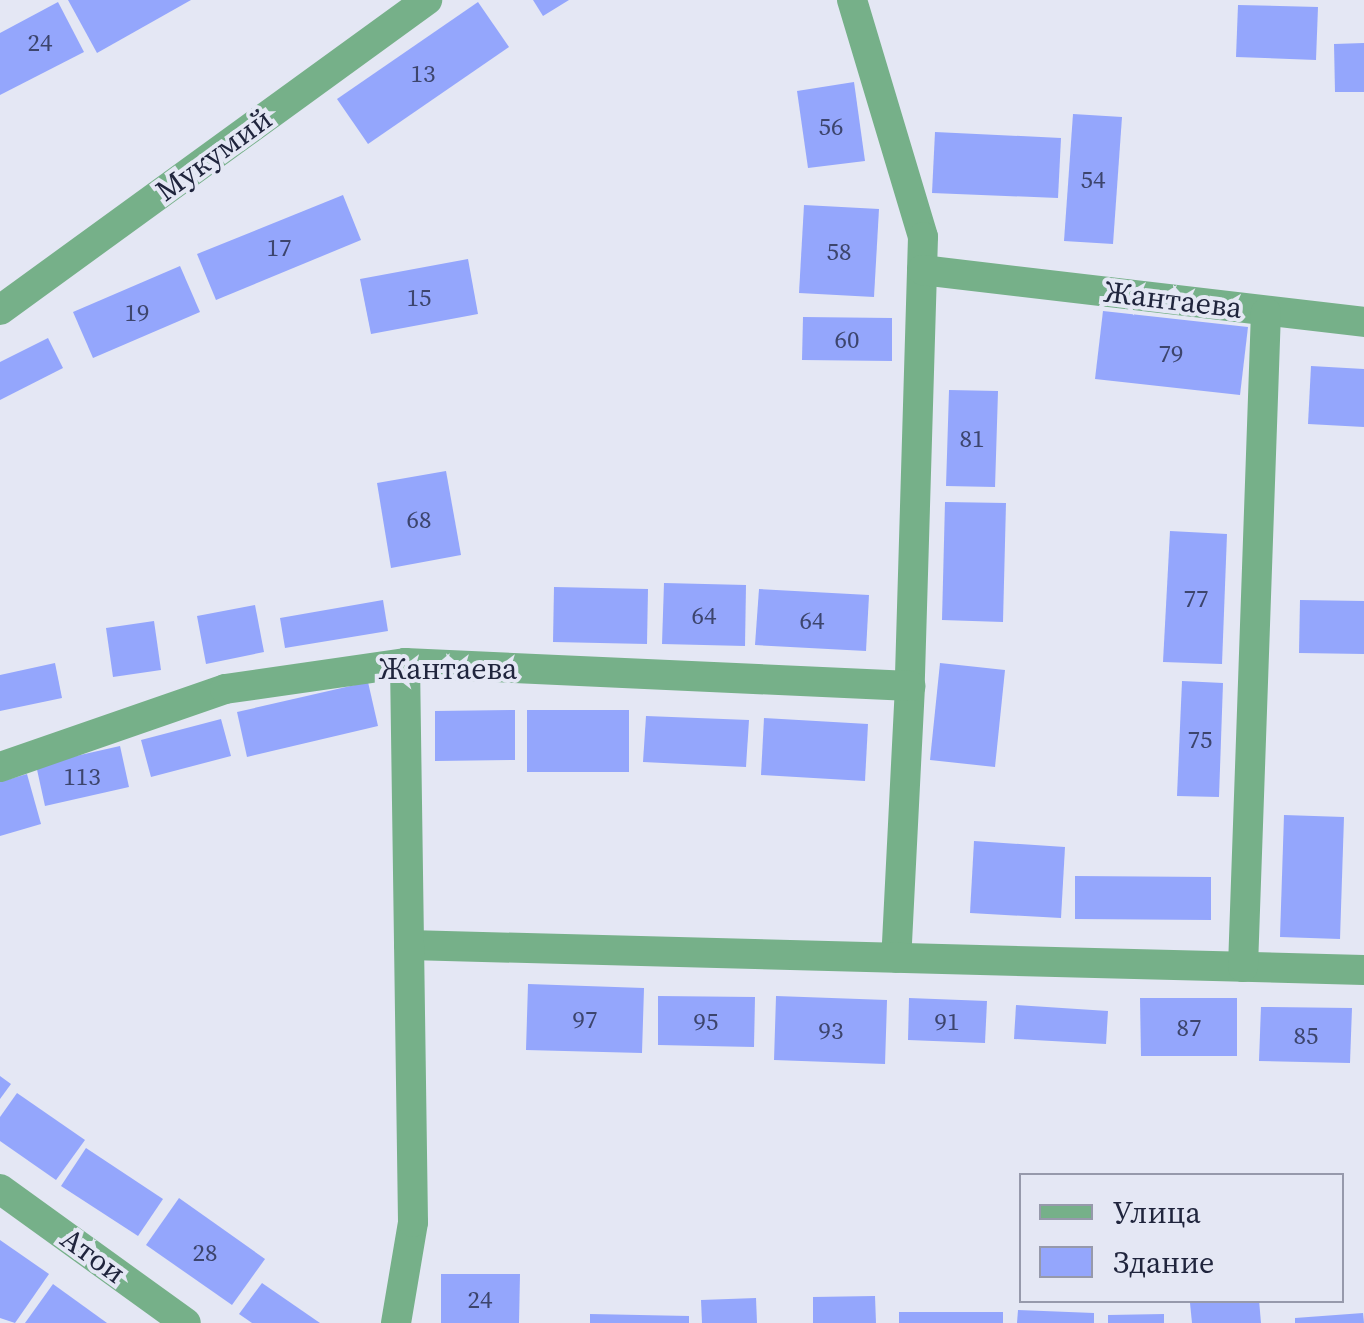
<!DOCTYPE html>
<meta charset="utf-8">
<style>
body{margin:0}
#map{position:relative;width:1364px;height:1323px;overflow:hidden;background:#e4e7f4;font-family:"Source Serif 4",serif}
div>[style]{position:absolute}
.building>*{inset:0;background:#94a6fc}
.minor>*{height:30px;margin:-15px;padding:0 15px;transform-origin:15px;border-radius:15px;background:#76b089}
span{translate:-50% -50%;white-space:nowrap;text-align:center;line-height:1.15;-webkit-text-stroke:8px #e4e7f4;paint-order:stroke}
.number-label{font-size:25px;color:#3d456d}
.number-label span{-webkit-text-stroke-width:0}
.street-label{font-size:30px;color:#20253d}
.legend{position:absolute;left:1019px;top:1173px;width:325px;height:130px;box-sizing:border-box;background:#e4e7f4;border:2px solid #9699ab;margin:0;padding:12px 18px;list-style:none;font-size:30px;color:#20253d}
.legend li{display:flex;align-items:center;gap:20px;height:50px}
.legend b{width:50px;border:2px solid #9699ab}
</style>
<div id="map">
<div class="building">
<i style="clip-path:polygon(68px 0,191px 0,97px 53px)"></i>
<i style="clip-path:polygon(533px 0,569px 0,543px 16px)"></i>
<i style="clip-path:polygon(58px 2px,84px 52px,0 95px,0 33px)"></i>
<i style="clip-path:polygon(478px 2px,509px 47px,368px 144px,337px 99px)"></i>
<i style="clip-path:polygon(1238px 5px,1318px 7px,1316px 60px,1236px 57px)"></i>
<i style="clip-path:polygon(1364px 43px,1364px 92px,1335px 92px,1334px 44px)"></i>
<i style="clip-path:polygon(854px 82px,865px 161px,808px 168px,797px 91px)"></i>
<i style="clip-path:polygon(1073px 114px,1122px 117px,1113px 244px,1064px 241px)"></i>
<i style="clip-path:polygon(935px 132px,1061px 138px,1058px 198px,932px 193px)"></i>
<i style="clip-path:polygon(343px 195px,361px 240px,216px 300px,197px 254px)"></i>
<i style="clip-path:polygon(804px 205px,879px 209px,874px 297px,799px 293px)"></i>
<i style="clip-path:polygon(468px 259px,478px 314px,371px 334px,360px 279px)"></i>
<i style="clip-path:polygon(180px 266px,200px 312px,93px 358px,73px 312px)"></i>
<i style="clip-path:polygon(1103px 311px,1248px 327px,1240px 395px,1095px 379px)"></i>
<i style="clip-path:polygon(803px 317px,892px 318px,892px 361px,802px 360px)"></i>
<i style="clip-path:polygon(48px 338px,63px 368px,0 400px,0 362px)"></i>
<i style="clip-path:polygon(1311px 366px,1364px 369px,1364px 427px,1308px 424px)"></i>
<i style="clip-path:polygon(949px 390px,998px 391px,995px 487px,946px 486px)"></i>
<i style="clip-path:polygon(446px 471px,461px 555px,391px 568px,377px 483px)"></i>
<i style="clip-path:polygon(945px 502px,1006px 503px,1003px 622px,942px 620px)"></i>
<i style="clip-path:polygon(1170px 531px,1227px 534px,1222px 664px,1163px 662px)"></i>
<i style="clip-path:polygon(664px 583px,746px 585px,745px 646px,662px 644px)"></i>
<i style="clip-path:polygon(554px 587px,648px 589px,647px 644px,553px 642px)"></i>
<i style="clip-path:polygon(759px 589px,869px 595px,866px 651px,755px 645px)"></i>
<i style="clip-path:polygon(383px 600px,388px 631px,285px 648px,280px 618px)"></i>
<i style="clip-path:polygon(1300px 600px,1364px 601px,1364px 654px,1299px 653px)"></i>
<i style="clip-path:polygon(255px 605px,264px 652px,206px 664px,197px 616px)"></i>
<i style="clip-path:polygon(154px 621px,161px 670px,113px 677px,106px 628px)"></i>
<i style="clip-path:polygon(55px 663px,62px 698px,0 711px,0 675px)"></i>
<i style="clip-path:polygon(940px 663px,1005px 670px,995px 767px,930px 760px)"></i>
<i style="clip-path:polygon(1182px 681px,1223px 683px,1219px 797px,1177px 796px)"></i>
<i style="clip-path:polygon(368px 682px,378px 726px,247px 757px,237px 712px)"></i>
<i style="clip-path:polygon(515px 710px,515px 760px,435px 761px,435px 711px)"></i>
<i style="clip-path:polygon(527px 710px,629px 710px,629px 772px,527px 772px)"></i>
<i style="clip-path:polygon(646px 716px,749px 720px,746px 767px,643px 762px)"></i>
<i style="clip-path:polygon(764px 718px,868px 724px,865px 781px,761px 775px)"></i>
<i style="clip-path:polygon(221px 719px,231px 756px,151px 777px,141px 740px)"></i>
<i style="clip-path:polygon(120px 746px,129px 787px,45px 806px,36px 765px)"></i>
<i style="clip-path:polygon(27px 774px,41px 824px,0 836px,0 782px)"></i>
<i style="clip-path:polygon(1284px 815px,1344px 817px,1340px 939px,1280px 937px)"></i>
<i style="clip-path:polygon(974px 841px,1065px 847px,1061px 918px,970px 913px)"></i>
<i style="clip-path:polygon(1075px 876px,1211px 877px,1211px 920px,1075px 919px)"></i>
<i style="clip-path:polygon(528px 984px,644px 988px,642px 1053px,526px 1050px)"></i>
<i style="clip-path:polygon(658px 996px,755px 997px,754px 1047px,658px 1045px)"></i>
<i style="clip-path:polygon(776px 996px,887px 1000px,885px 1064px,774px 1060px)"></i>
<i style="clip-path:polygon(909px 998px,987px 1001px,985px 1043px,908px 1040px)"></i>
<i style="clip-path:polygon(1140px 998px,1237px 998px,1237px 1056px,1141px 1056px)"></i>
<i style="clip-path:polygon(1016px 1005px,1108px 1011px,1106px 1044px,1014px 1039px)"></i>
<i style="clip-path:polygon(1261px 1007px,1352px 1008px,1350px 1063px,1259px 1061px)"></i>
<i style="clip-path:polygon(0 1076px,11px 1084px,0 1099px)"></i>
<i style="clip-path:polygon(17px 1093px,85px 1140px,56px 1180px,0 1141px,0 1117px)"></i>
<i style="clip-path:polygon(86px 1148px,163px 1199px,138px 1236px,61px 1186px)"></i>
<i style="clip-path:polygon(179px 1198px,265px 1259px,232px 1305px,146px 1245px)"></i>
<i style="clip-path:polygon(0 1240px,49px 1274px,15px 1323px,0 1318px)"></i>
<i style="clip-path:polygon(441px 1274px,520px 1274px,519px 1323px,441px 1323px)"></i>
<i style="clip-path:polygon(262px 1283px,320px 1323px,252px 1323px,239px 1314px)"></i>
<i style="clip-path:polygon(53px 1284px,107px 1323px,25px 1323px)"></i>
<i style="clip-path:polygon(875px 1296px,876px 1323px,813px 1323px,813px 1297px)"></i>
<i style="clip-path:polygon(756px 1298px,757px 1323px,702px 1323px,701px 1300px)"></i>
<i style="clip-path:polygon(1214px 1300px,1259px 1300px,1261px 1323px,1192px 1323px,1190px 1303px)"></i>
<i style="clip-path:polygon(1018px 1310px,1094px 1313px,1094px 1323px,1017px 1323px)"></i>
<i style="clip-path:polygon(899px 1312px,1003px 1312px,1003px 1323px,899px 1323px)"></i>
<i style="clip-path:polygon(1363px 1313px,1364px 1323px,1295px 1323px,1295px 1318px)"></i>
<i style="clip-path:polygon(590px 1314px,689px 1316px,689px 1323px,590px 1323px)"></i>
<i style="clip-path:polygon(1164px 1314px,1164px 1323px,1108px 1323px,1108px 1315px)"></i>
</div>
<div class="minor">
<i style="left:852px;top:0;width:247px;rotate:73.3deg"></i>
<i style="left:923px;top:237px;width:449px;rotate:91.7deg"></i>
<i style="left:910px;top:686px;width:272px;rotate:92.9deg"></i>
<i style="left:922px;top:270px;width:445px;rotate:6.7deg"></i>
<i style="left:0;top:310px;width:528px;rotate:-35.98deg"></i>
<i style="left:0;top:767px;width:238px;rotate:-19.1deg"></i>
<i style="left:225px;top:689px;width:182px;rotate:-8.2deg"></i>
<i style="left:405px;top:663px;width:506px;rotate:2.61deg"></i>
<i style="left:409px;top:945px;width:955px;rotate:1.5deg"></i>
<i style="left:1243px;top:967px;width:655px;rotate:-87.99deg"></i>
<i style="left:0;top:1189px;width:229px;rotate:35.8deg"></i>
<i style="left:396px;top:1323px;width:102px;rotate:-80.4deg"></i>
<i style="left:413px;top:1222px;width:559px;rotate:-90.82deg"></i>
</div>
<div class="number-label">
<span style="left:40px;top:42px">24</span>
<span style="left:423px;top:73px">13</span>
<span style="left:831px;top:126px">56</span>
<span style="left:1093px;top:179px">54</span>
<span style="left:279px;top:247px">17</span>
<span style="left:839px;top:251px">58</span>
<span style="left:419px;top:297px">15</span>
<span style="left:137px;top:312px">19</span>
<span style="left:847px;top:339px">60</span>
<span style="left:1171px;top:353px">79</span>
<span style="left:972px;top:438px">81</span>
<span style="left:419px;top:519px">68</span>
<span style="left:1196px;top:598px">77</span>
<span style="left:704px;top:615px">64</span>
<span style="left:812px;top:620px">64</span>
<span style="left:1200px;top:739px">75</span>
<span style="left:82px;top:776px">113</span>
<span style="left:585px;top:1019px">97</span>
<span style="left:706px;top:1021px">95</span>
<span style="left:947px;top:1021px">91</span>
<span style="left:1189px;top:1027px">87</span>
<span style="left:831px;top:1030px">93</span>
<span style="left:1306px;top:1035px">85</span>
<span style="left:205px;top:1252px">28</span>
<span style="left:480px;top:1299px">24</span>
</div>
<div class="street-label">
<span style="left:214px;top:155px;rotate:-36deg">Мукумий</span>
<span style="left:1173px;top:300px;rotate:7deg">Жантаева</span>
<span style="left:448px;top:669px">Жантаева</span>
<span style="left:93px;top:1256px;rotate:36deg">Атои</span>
</div>
<ul class="legend">
<li><b style="height:12px;background:#76b089"></b>Улица</li>
<li><b style="height:28px;background:#94a6fc"></b>Здание</li>
</ul>
</div>
